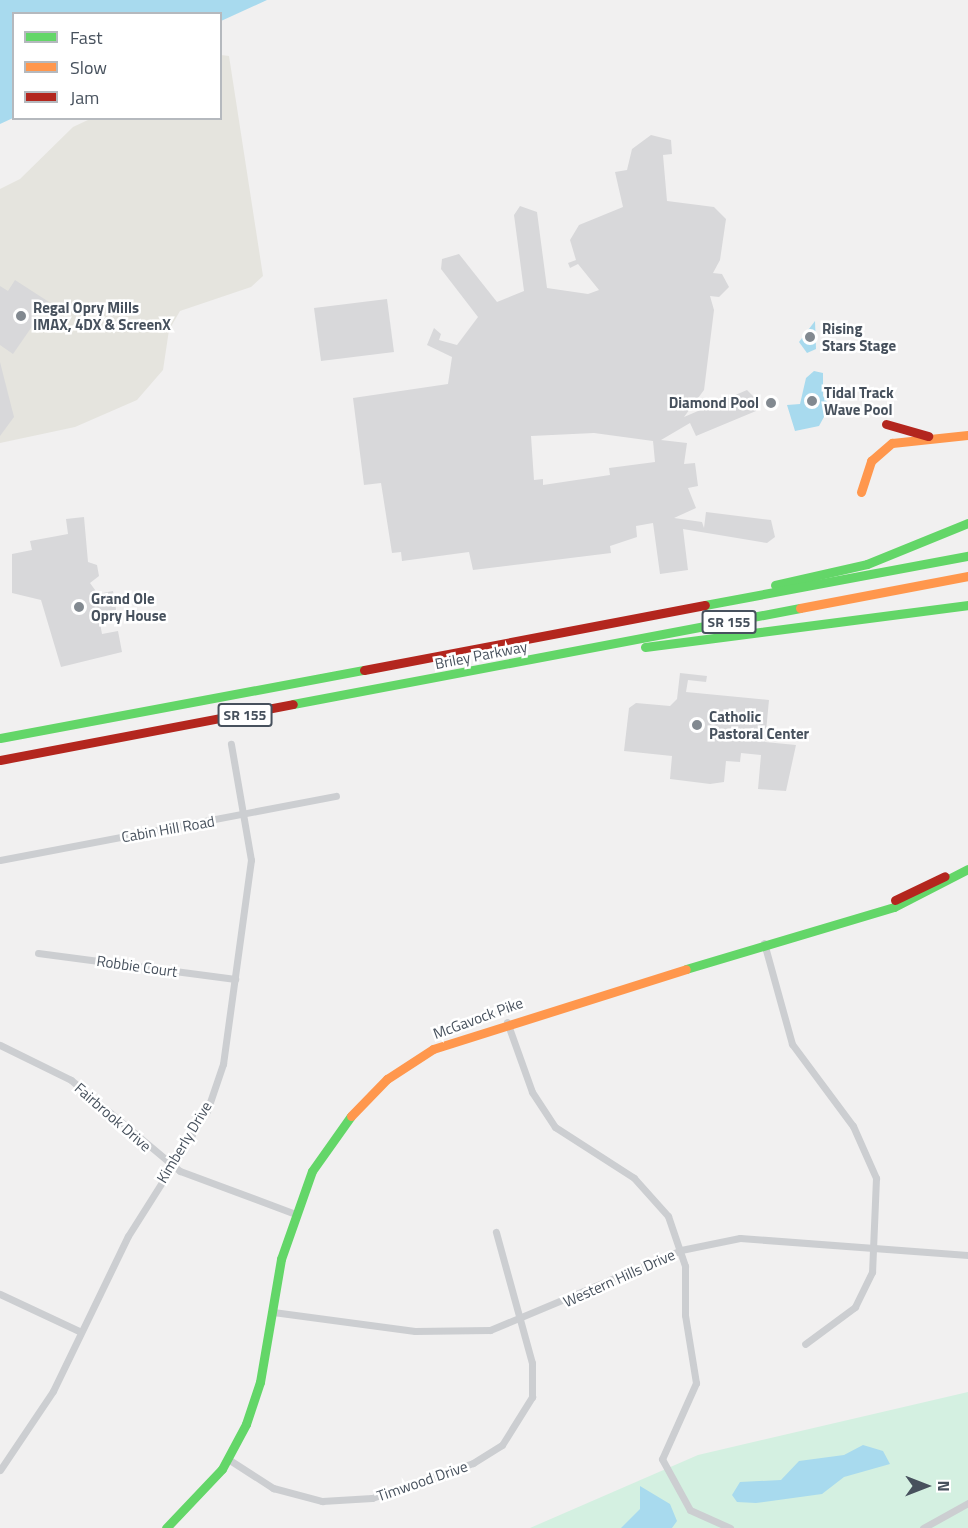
<!DOCTYPE html>
<style>
body{margin:0}
#map{position:relative;width:968px;height:1528px;overflow:hidden;background:#f1f0f0;font-family:"Titillium Web",sans-serif}
div>[style]{position:absolute}
.commercial>*{inset:0;background:#e5e4de}
.green>*{inset:0;background:#d4f0e1}
.water>*{inset:0;background:#a8daee}
.building>*{inset:0;background:#d8d8da}
.street>*{height:7px;margin:-3.5px;padding:0 3.5px;transform-origin:3.5px;border-radius:3.5px;background:#ccced1}
.fast>*{height:9px;margin:-4.5px;padding:0 4.5px;transform-origin:4.5px;border-radius:4.5px;background:#63d668}
.slow>*{height:9px;margin:-4.5px;padding:0 4.5px;transform-origin:4.5px;border-radius:4.5px;background:#ff974d}
.jam>*{height:9px;margin:-4.5px;padding:0 4.5px;transform-origin:4.5px;border-radius:4.5px;background:#b3261e}
.dots>*{width:16px;height:16px;translate:-50% -50%;box-sizing:border-box;border:3px solid #fff;border-radius:50%}
span{translate:-50% -50%;white-space:nowrap;text-align:center;line-height:1.15;-webkit-text-stroke:5px #fff;paint-order:stroke}
.shield-label span{padding:2px 4px;background:#fff;border:2px solid;border-radius:4px;-webkit-text-stroke-width:0}
.shield-label{font-size:14px;color:#47515d;font-weight:700}
.poi-label{font-size:15px;color:#47515d;font-weight:700}
.left{translate:0 -50%;text-align:left}
.right{translate:-100% -50%;text-align:right}
.street-label{font-size:15px;color:#47515d}
.legend{position:absolute;left:12px;top:12px;width:210px;height:108px;box-sizing:border-box;background:#fff;border:2px solid #b5b9be;margin:0;padding:8px 10px;list-style:none;font-size:18px;color:#47515d}
.legend li{display:flex;align-items:center;gap:12px;height:30px}
.legend b{width:30px;border:2px solid #b5b9be}
.north{position:absolute;left:896px;top:1456px;width:60px;height:60px;-webkit-text-stroke:4px #fff;paint-order:stroke;rotate:90deg;font-size:16px;font-weight:700;line-height:24px;text-align:center;color:#47515d}
.north::after{content:'';display:block;margin:auto;width:21px;height:27px;background:#47515d;clip-path:polygon(50% 0,100% 100%,50% 72%,0 100%)}
</style>
<div id="map">
<div class="commercial">
<i style="clip-path:polygon(221px 55px,229px 56px,263px 276px,251px 287px,180px 311px,169px 330px,163px 370px,137px 400px,75px 427px,0 443px,0 189px,20px 179px,73px 127px,90px 119px,220px 118px)"></i>
</div>
<div class="green">
<i style="clip-path:polygon(968px 1392px,968px 1528px,530px 1528px,698px 1455px)"></i>
</div>
<div class="water">
<i style="clip-path:polygon(0 0,267px 0,221px 21px,220px 14px,14px 14px,13px 118px,0 124px)"></i>
<i style="clip-path:polygon(815px 321px,816px 349px,807px 353px,799px 342px)"></i>
<i style="clip-path:polygon(814px 371px,823px 373px,823px 396px,830px 406px,819px 426px,795px 431px,787px 405px,800px 404px,806px 378px)"></i>
<i style="clip-path:polygon(863px 1445px,883px 1451px,890px 1464px,844px 1477px,822px 1494px,756px 1503px,737px 1502px,732px 1495px,740px 1482px,781px 1480px,799px 1461px,844px 1455px)"></i>
<i style="clip-path:polygon(640px 1486px,670px 1504px,677px 1521px,672px 1528px,621px 1528px,640px 1509px)"></i>
</div>
<div class="building">
<i style="clip-path:polygon(evenodd,651px 135px,671px 140px,672px 154px,663px 155px,667px 201px,714px 207px,726px 219px,720px 260px,713px 273px,722px 274px,729px 287px,719px 297px,710px 296px,714px 310px,704px 390px,684px 417px,747px 390px,758px 401px,756px 411px,696px 436px,690px 423px,661px 440px,687px 443px,684px 464px,695px 463px,698px 486px,688px 488px,696px 508px,674px 518px,702px 522px,704px 528px,706px 512px,771px 520px,775px 537px,767px 543px,683px 529px,688px 570px,660px 574px,653px 523px,636px 526px,637px 537px,610px 546px,611px 553px,473px 570px,469px 552px,402px 561px,401px 552px,392px 553px,381px 483px,364px 485px,353px 398px,448px 384px,452px 357px,427px 345px,434px 328px,441px 334px,439px 340px,457px 345px,478px 317px,441px 269px,442px 259px,459px 254px,497px 302px,524px 291px,514px 215px,520px 206px,537px 212px,547px 288px,588px 294px,599px 290px,578px 264px,570px 268px,568px 263px,576px 260px,570px 240px,579px 225px,623px 207px,615px 172px,627px 170px,632px 149px,651px 135px,594px 433px,653px 441px,655px 462px,609px 468px,610px 475px,543px 485px,543px 479px,534px 480px,531px 436px,594px 433px)"></i>
<i style="clip-path:polygon(15px 280px,49px 302px,13px 354px,0 345px,0 286px,8px 291px)"></i>
<i style="clip-path:polygon(387px 299px,394px 352px,321px 361px,314px 308px)"></i>
<i style="clip-path:polygon(0 362px,14px 417px,0 436px)"></i>
<i style="clip-path:polygon(84px 517px,88px 562px,97px 565px,99px 576px,90px 583px,98px 594px,113px 591px,117px 615px,99px 618px,102px 634px,118px 631px,122px 652px,61px 667px,41px 600px,12px 593px,12px 554px,32px 550px,30px 541px,68px 534px,66px 519px)"></i>
<i style="clip-path:polygon(680px 673px,707px 676px,706px 682px,688px 680px,686px 692px,769px 700px,765px 742px,796px 745px,786px 791px,758px 789px,761px 755px,741px 753px,740px 762px,726px 761px,724px 782px,710px 784px,670px 779px,672px 756px,624px 751px,629px 708px,636px 703px,670px 706px,677px 699px)"></i>
</div>
<div class="street">
<i style="left:0;top:860px;width:342px;rotate:-10.8deg"></i>
<i style="left:764px;top:943px;width:105px;rotate:74.5deg"></i>
<i style="left:792px;top:1044px;width:102px;rotate:53.4deg"></i>
<i style="left:853px;top:1126px;width:57px;rotate:66.1deg"></i>
<i style="left:876px;top:1178px;width:94px;rotate:92.4deg"></i>
<i style="left:872px;top:1272px;width:39px;rotate:116deg"></i>
<i style="left:855px;top:1307px;width:62px;rotate:143.5deg"></i>
<i style="left:38px;top:953px;width:199px;rotate:7.5deg"></i>
<i style="left:507px;top:1022px;width:74px;rotate:70.3deg"></i>
<i style="left:532px;top:1092px;width:42px;rotate:56.7deg"></i>
<i style="left:555px;top:1127px;width:94px;rotate:32.8deg"></i>
<i style="left:634px;top:1178px;width:51px;rotate:48.2deg"></i>
<i style="left:668px;top:1216px;width:53px;rotate:71.2deg"></i>
<i style="left:685px;top:1266px;width:49px;rotate:90deg"></i>
<i style="left:685px;top:1315px;width:69px;rotate:80.8deg"></i>
<i style="left:696px;top:1383px;width:83px;rotate:114.1deg"></i>
<i style="left:662px;top:1459px;width:58px;rotate:61.2deg"></i>
<i style="left:690px;top:1510px;width:44px;rotate:24.2deg"></i>
<i style="left:0;top:1045px;width:79px;rotate:26.2deg"></i>
<i style="left:71px;top:1080px;width:142px;rotate:39.9deg"></i>
<i style="left:180px;top:1171px;width:121px;rotate:20.4deg"></i>
<i style="left:0;top:1294px;width:89px;rotate:25.1deg"></i>
<i style="left:273px;top:1312px;width:143px;rotate:7.6deg"></i>
<i style="left:415px;top:1331px;width:75px;rotate:-0.8deg"></i>
<i style="left:490px;top:1330px;width:207px;rotate:-22.7deg"></i>
<i style="left:681px;top:1250px;width:60px;rotate:-11.5deg"></i>
<i style="left:740px;top:1238px;width:229px;rotate:4.3deg"></i>
<i style="left:228px;top:1459px;width:54px;rotate:32.8deg"></i>
<i style="left:273px;top:1488px;width:51px;rotate:14.9deg"></i>
<i style="left:322px;top:1501px;width:50px;rotate:-3.4deg"></i>
<i style="left:372px;top:1498px;width:107px;rotate:-19.1deg"></i>
<i style="left:473px;top:1463px;width:34px;rotate:-32deg"></i>
<i style="left:502px;top:1445px;width:57px;rotate:-58deg"></i>
<i style="left:532px;top:1397px;width:34px;rotate:-90deg"></i>
<i style="left:532px;top:1363px;width:136px;rotate:-105.4deg"></i>
<i style="left:0;top:1470px;width:95px;rotate:-56.1deg"></i>
<i style="left:53px;top:1391px;width:172px;rotate:-64.2deg"></i>
<i style="left:128px;top:1236px;width:148px;rotate:-57.7deg"></i>
<i style="left:207px;top:1111px;width:50px;rotate:-71.2deg"></i>
<i style="left:223px;top:1064px;width:206px;rotate:-82.2deg"></i>
<i style="left:251px;top:860px;width:118px;rotate:-99.8deg"></i>
<i style="left:923px;top:1528px;width:51px;rotate:-29.1deg"></i>
</div>
<div class="fast">
<i style="left:775px;top:585px;width:94px;rotate:-12.9deg"></i>
<i style="left:867px;top:564px;width:109px;rotate:-22.1deg"></i>
<i style="left:705px;top:605px;width:268px;rotate:-10.6deg"></i>
<i style="left:645px;top:647px;width:326px;rotate:-7.4deg"></i>
<i style="left:293px;top:704px;width:516px;rotate:-10.72deg"></i>
<i style="left:0;top:738px;width:370px;rotate:-10.6deg"></i>
<i style="left:686px;top:969px;width:217px;rotate:-16.6deg"></i>
<i style="left:894px;top:907px;width:83px;rotate:-27.2deg"></i>
<i style="left:166px;top:1528px;width:81px;rotate:-46.5deg"></i>
<i style="left:222px;top:1469px;width:51px;rotate:-61.9deg"></i>
<i style="left:246px;top:1424px;width:44px;rotate:-71.6deg"></i>
<i style="left:260px;top:1382px;width:125px;rotate:-80.3deg"></i>
<i style="left:281px;top:1259px;width:93px;rotate:-70.6deg"></i>
<i style="left:312px;top:1171px;width:67px;rotate:-54.7deg"></i>
</div>
<div class="slow">
<i style="left:861px;top:492px;width:33px;rotate:-72deg"></i>
<i style="left:871px;top:461px;width:28px;rotate:-41deg"></i>
<i style="left:892px;top:443px;width:76px;rotate:-6deg"></i>
<i style="left:800px;top:608px;width:171px;rotate:-10.8deg"></i>
<i style="left:351px;top:1116px;width:52px;rotate:-45.8deg"></i>
<i style="left:387px;top:1079px;width:55px;rotate:-33.1deg"></i>
<i style="left:433px;top:1049px;width:265px;rotate:-17.5deg"></i>
</div>
<div class="jam">
<i style="left:886px;top:424px;width:44px;rotate:15.9deg"></i>
<i style="left:364px;top:670px;width:347px;rotate:-10.8deg"></i>
<i style="left:0;top:760px;width:298px;rotate:-10.8deg"></i>
<i style="left:895px;top:900px;width:55px;rotate:-25.6deg"></i>
</div>
<div class="dots">
<i style="left:21px;top:316px;background:#828990"></i>
<i style="left:810px;top:337px;background:#828990"></i>
<i style="left:812px;top:401px;background:#828990"></i>
<i style="left:771px;top:403px;background:#828990"></i>
<i style="left:79px;top:607px;background:#828990"></i>
<i style="left:697px;top:725px;background:#828990"></i>
</div>
<div class="shield-label">
<span style="left:729px;top:622px">SR 155</span>
<span style="left:245px;top:715px">SR 155</span>
</div>
<div class="poi-label">
<span class="left" style="left:33px;top:316px">Regal Opry Mills<br>IMAX, 4DX &amp; ScreenX</span>
<span class="left" style="left:822px;top:337px">Rising<br>Stars Stage</span>
<span class="left" style="left:824px;top:401px">Tidal Track<br>Wave Pool</span>
<span class="right" style="left:759px;top:403px">Diamond Pool</span>
<span class="left" style="left:91px;top:607px">Grand Ole<br>Opry House</span>
<span class="left" style="left:709px;top:725px">Catholic<br>Pastoral Center</span>
</div>
<div class="street-label">
<span style="left:481px;top:655px;rotate:-11deg">Briley Parkway</span>
<span style="left:168px;top:829px;rotate:-10deg">Cabin Hill Road</span>
<span style="left:137px;top:966px;rotate:8deg">Robbie Court</span>
<span style="left:478px;top:1018px;rotate:-20deg">McGavock Pike</span>
<span style="left:113px;top:1117px;rotate:41deg">Fairbrook Drive</span>
<span style="left:184px;top:1142px;rotate:-59deg">Kimberly Drive</span>
<span style="left:619px;top:1278px;rotate:-24deg">Western Hills Drive</span>
<span style="left:422px;top:1481px;rotate:-19deg">Timwood Drive</span>
</div>
<ul class="legend">
<li><b style="height:8px;background:#63d668"></b>Fast</li>
<li><b style="height:8px;background:#ff974d"></b>Slow</li>
<li><b style="height:8px;background:#b3261e"></b>Jam</li>
</ul>
<div class="north">N</div>
</div>
